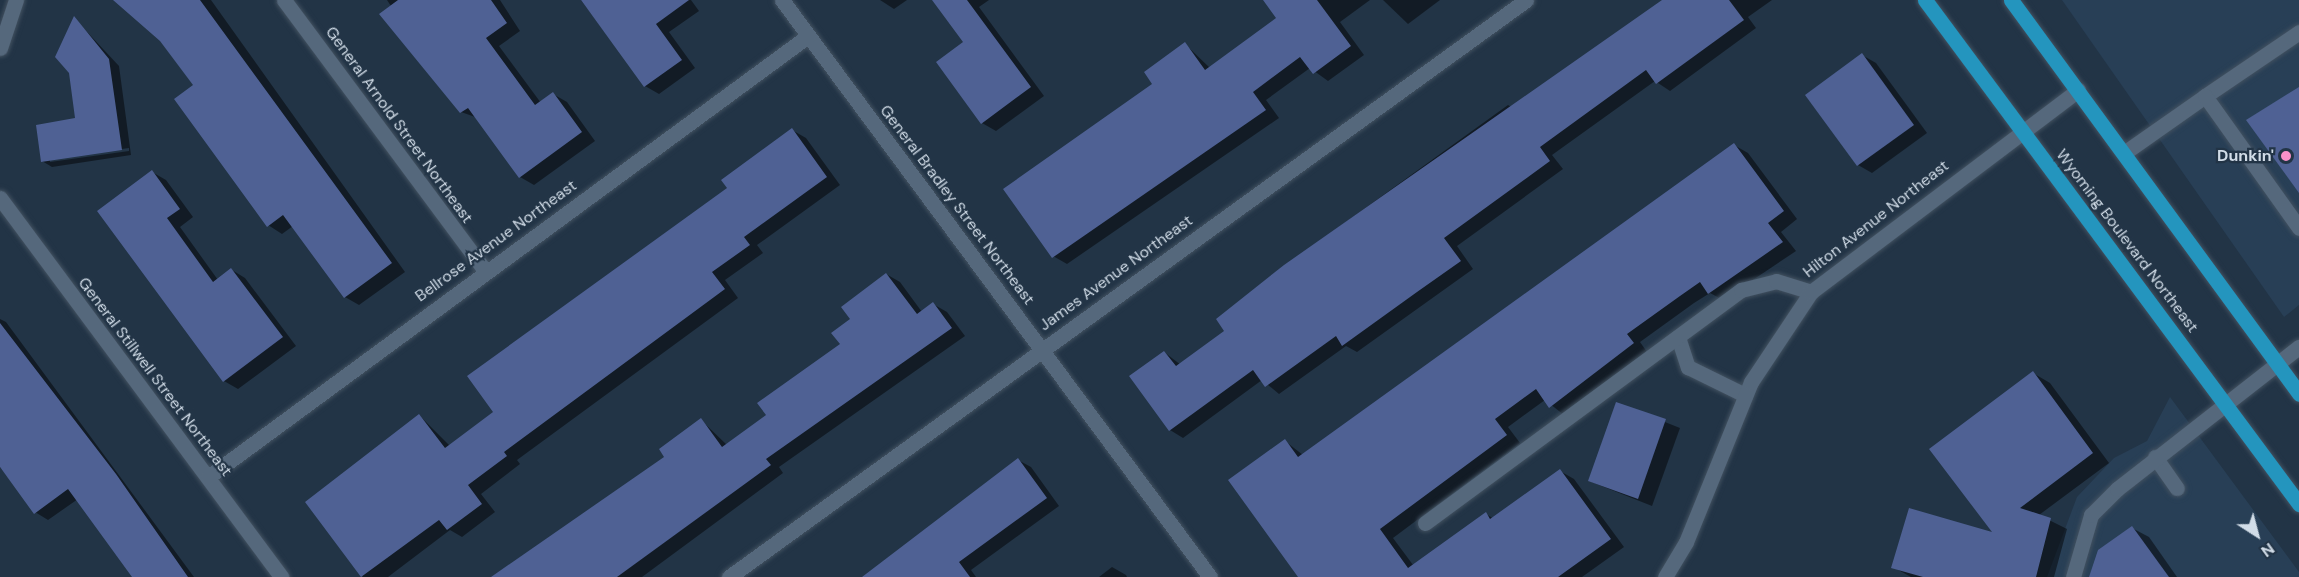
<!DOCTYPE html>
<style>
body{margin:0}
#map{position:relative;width:2299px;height:577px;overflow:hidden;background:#223446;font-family:"DM Sans",sans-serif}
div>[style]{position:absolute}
.built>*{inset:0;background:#283f56}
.shadow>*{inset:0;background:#0007}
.building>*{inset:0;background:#4f6194}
.roads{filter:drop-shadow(0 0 2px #425160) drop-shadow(0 0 2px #425160)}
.minor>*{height:15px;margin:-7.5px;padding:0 7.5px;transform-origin:7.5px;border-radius:7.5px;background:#55687c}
.major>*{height:15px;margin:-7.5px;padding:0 7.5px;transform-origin:7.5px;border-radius:7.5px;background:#2495be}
.dots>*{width:16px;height:16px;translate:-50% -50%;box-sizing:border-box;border:3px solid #223446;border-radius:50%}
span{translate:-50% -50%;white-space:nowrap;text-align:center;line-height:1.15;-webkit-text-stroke:4.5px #223446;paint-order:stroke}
.street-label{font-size:16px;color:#d1dce7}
.poi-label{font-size:16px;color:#d1dce7;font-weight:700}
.right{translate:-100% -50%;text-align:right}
.north{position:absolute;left:2227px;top:505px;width:60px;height:60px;-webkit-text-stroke:4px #223446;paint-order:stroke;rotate:144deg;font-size:16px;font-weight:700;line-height:24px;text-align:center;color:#d1dce7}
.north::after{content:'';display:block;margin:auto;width:21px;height:27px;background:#d1dce7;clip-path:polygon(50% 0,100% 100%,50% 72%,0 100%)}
</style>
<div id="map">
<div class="built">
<i style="clip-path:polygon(2062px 0,2299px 0,2299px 305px,2284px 317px)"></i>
<i style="clip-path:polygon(2170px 397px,2299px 572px,2299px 577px,2047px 577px,2077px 497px,2114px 458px,2147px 441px)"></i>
</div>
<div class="shadow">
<i style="clip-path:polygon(115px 0,211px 0,405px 272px,359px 305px,345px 297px,293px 226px,282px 234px,268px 225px,195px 85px,161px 40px)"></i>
<i style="clip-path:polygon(387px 0,500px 0,520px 31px,499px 46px,541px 103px,553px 94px,567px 102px,595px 141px,534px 185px,520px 177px,478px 118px,461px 112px)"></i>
<i style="clip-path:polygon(581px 0,691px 0,699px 11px,669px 32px,695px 68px,659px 94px,645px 86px)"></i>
<i style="clip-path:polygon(880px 0,907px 0,894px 9px)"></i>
<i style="clip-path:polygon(934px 0,989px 0,979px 7px,1044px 96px,996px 131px,982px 123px,965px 42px)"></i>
<i style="clip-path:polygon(1276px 0,1370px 0,1340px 22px,1364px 55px,1328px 81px,1310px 68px,1266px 100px,1279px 118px,1067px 264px,1053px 256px,1154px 84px,1185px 44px,1210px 68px,1278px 19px)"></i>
<i style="clip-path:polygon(1383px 0,1440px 0,1408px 24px)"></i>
<i style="clip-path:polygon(1667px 0,1772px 0,1748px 17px,1756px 28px,1670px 91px,1655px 81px,1552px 155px,1563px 169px,1457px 246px,1473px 269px,1357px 352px,1346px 346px,1279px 394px,1262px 380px,1183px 438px,1170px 430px,1164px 352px,1181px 365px,1226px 331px,1285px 266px,1508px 105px,1513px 108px)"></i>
<i style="clip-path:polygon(evenodd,74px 18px,119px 66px,131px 155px,52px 167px,42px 161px,77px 119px,74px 18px,129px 148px,129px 151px,50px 162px,50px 159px,129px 148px)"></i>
<i style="clip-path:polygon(1862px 55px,1876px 63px,1927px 133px,1872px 173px,1858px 165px)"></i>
<i style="clip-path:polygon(792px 130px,806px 138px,840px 185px,757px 245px,763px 253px,725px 280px,738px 298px,517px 460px,520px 464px,481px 494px,495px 512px,462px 537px,450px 530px,388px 577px,363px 577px,307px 502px,420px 416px,450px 446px,495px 413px)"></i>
<i style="clip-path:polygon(1734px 145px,1748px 153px,1797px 219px,1781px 232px,1796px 251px,1723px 300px,1710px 293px,1694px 303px,1640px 342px,1647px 352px,1564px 415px,1545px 400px,1508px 427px,1520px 443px,1393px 538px,1422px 577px,1301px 577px,1285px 441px,1303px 455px)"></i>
<i style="clip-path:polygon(152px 172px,166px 180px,193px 217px,180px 227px,218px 280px,232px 270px,245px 278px,296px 346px,238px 389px,224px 381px,99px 211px)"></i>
<i style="clip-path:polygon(886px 274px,900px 282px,922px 312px,933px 304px,947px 312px,965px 336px,779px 467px,783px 473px,642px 577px,492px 577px,667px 457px,701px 420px,727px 445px,768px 416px,842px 344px,852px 320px)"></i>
<i style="clip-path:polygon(0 319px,6px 322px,194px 577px,134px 577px,78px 499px,48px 520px,35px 512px,0 467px)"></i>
<i style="clip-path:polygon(2033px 373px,2050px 383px,2109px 463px,2039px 515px,2067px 529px,2054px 577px,1911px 577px,1893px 567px,1996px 535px)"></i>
<i style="clip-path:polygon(1617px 403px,1680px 428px,1652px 506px,1589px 481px)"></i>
<i style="clip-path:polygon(1018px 460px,1031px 467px,1059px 506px,971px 570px,976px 577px,864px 577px)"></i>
<i style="clip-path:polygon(1560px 471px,1574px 479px,1624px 547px,1582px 577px,1468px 577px,1486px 514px,1494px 519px)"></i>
<i style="clip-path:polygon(2132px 528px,2149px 537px,2177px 577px,2091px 577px)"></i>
<i style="clip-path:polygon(1112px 567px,1126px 575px,1127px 577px,1099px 577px)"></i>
</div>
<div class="building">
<i style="clip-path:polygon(113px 0,200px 0,392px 263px,344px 298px,283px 215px,267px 227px,174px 99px,193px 85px,160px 41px)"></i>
<i style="clip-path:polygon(398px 0,491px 0,507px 23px,486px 38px,535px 105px,553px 92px,582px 132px,519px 178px,468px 108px,460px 113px,379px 14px)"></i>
<i style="clip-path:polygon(581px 0,689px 0,656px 24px,682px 60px,644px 87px)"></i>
<i style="clip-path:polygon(932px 0,967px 0,1031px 87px,981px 124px,936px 62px,963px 42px)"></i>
<i style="clip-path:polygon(1263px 0,1317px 0,1351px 46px,1313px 74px,1300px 57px,1253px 92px,1266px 110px,1052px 258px,1003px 189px,1152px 84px,1144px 72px,1185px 42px,1205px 70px,1276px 18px)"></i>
<i style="clip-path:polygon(1662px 0,1729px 0,1744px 20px,1656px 84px,1646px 70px,1540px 147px,1550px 161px,1444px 238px,1461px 261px,1417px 292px,1342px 346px,1336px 336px,1265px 387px,1253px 370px,1169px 431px,1129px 376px,1164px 351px,1176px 366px,1224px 331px,1216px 319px,1284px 265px)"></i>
<i style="clip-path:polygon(74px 16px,109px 59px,122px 150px,41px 162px,36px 125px,75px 118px,69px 73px,55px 57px)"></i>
<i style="clip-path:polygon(1862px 53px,1914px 125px,1857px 166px,1805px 95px)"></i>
<i style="clip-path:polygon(2299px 87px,2299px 193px,2246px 120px)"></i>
<i style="clip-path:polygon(792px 128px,827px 177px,744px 237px,750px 245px,712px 272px,725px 289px,504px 452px,507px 456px,468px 485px,482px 504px,447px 530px,439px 520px,361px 577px,305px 502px,419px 414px,445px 448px,493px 412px,467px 376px,727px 188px,721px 180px)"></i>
<i style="clip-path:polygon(1734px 143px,1784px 211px,1768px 223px,1783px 242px,1708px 294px,1700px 282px,1680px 296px,1627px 334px,1634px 343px,1549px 408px,1536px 389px,1495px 419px,1507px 435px,1380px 529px,1408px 568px,1486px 512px,1490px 519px,1560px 469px,1611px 539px,1558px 577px,1298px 577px,1228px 480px,1285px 439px,1298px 457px)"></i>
<i style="clip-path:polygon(152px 170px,180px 209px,167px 218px,213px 282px,231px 268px,283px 337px,223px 382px,97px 211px)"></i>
<i style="clip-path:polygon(886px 273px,917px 314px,933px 302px,952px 328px,766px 459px,771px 465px,617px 577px,491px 577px,664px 457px,659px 449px,701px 418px,722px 447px,766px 415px,757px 403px,840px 344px,831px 333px,850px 319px,841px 307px)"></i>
<i style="clip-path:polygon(0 323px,116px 474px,188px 577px,132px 577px,68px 489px,34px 514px,0 467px)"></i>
<i style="clip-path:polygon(2033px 371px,2093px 453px,2020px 508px,2051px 518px,2036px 577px,1923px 577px,1891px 568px,1909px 508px,1992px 532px,1929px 449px)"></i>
<i style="clip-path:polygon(1616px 402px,1666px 419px,1638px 499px,1588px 481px)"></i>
<i style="clip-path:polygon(1018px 458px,1047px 498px,959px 562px,970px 577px,862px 577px)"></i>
<i style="clip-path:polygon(2132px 526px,2169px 577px,2089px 577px,2098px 550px)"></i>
</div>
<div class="roads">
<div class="minor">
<i style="left:284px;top:0;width:337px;rotate:53.4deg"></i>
<i style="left:782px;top:0;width:718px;rotate:53.43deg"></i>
<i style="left:0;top:48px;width:51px;rotate:-71.6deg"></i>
<i style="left:2205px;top:96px;width:114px;rotate:-34.2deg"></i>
<i style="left:2124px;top:153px;width:99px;rotate:-35.1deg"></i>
<i style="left:2205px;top:96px;width:162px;rotate:54.5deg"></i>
<i style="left:0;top:198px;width:472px;rotate:53.4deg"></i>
<i style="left:1678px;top:337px;width:32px;rotate:72deg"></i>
<i style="left:1688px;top:367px;width:64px;rotate:26.2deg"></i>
<i style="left:2155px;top:457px;width:38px;rotate:55deg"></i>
<i style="left:208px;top:477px;width:745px;rotate:-36.32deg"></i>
<i style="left:1425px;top:523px;width:393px;rotate:-36.4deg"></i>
<i style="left:1741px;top:290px;width:36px;rotate:-14deg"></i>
<i style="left:1776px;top:281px;width:37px;rotate:17deg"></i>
<i style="left:729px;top:577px;width:984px;rotate:-35.9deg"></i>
<i style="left:1665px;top:577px;width:41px;rotate:-59deg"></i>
<i style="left:1686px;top:542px;width:173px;rotate:-67.9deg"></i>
<i style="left:1751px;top:382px;width:108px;rotate:-56.3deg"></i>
<i style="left:1811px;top:292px;width:335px;rotate:-37.1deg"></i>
<i style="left:2073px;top:577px;width:65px;rotate:-73.8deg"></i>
<i style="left:2091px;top:515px;width:37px;rotate:-45deg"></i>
<i style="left:2117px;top:489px;width:231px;rotate:-38deg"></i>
</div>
<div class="major">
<i style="left:1925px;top:0;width:628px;rotate:53.42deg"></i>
<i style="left:2011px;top:0;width:488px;rotate:53.8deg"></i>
</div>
</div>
<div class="dots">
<i style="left:2286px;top:156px;background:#f990ca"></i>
</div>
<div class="street-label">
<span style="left:399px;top:125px;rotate:54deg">General Arnold Street Northeast</span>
<span style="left:957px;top:205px;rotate:53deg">General Bradley Street Northeast</span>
<span style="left:1876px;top:219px;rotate:-38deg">Hilton Avenue Northeast</span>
<span style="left:496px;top:241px;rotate:-36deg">Bellrose Avenue Northeast</span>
<span style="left:2127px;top:241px;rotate:53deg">Wyoming Boulevard Northeast</span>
<span style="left:1116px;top:273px;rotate:-36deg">James Avenue Northeast</span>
<span style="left:155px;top:377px;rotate:53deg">General Stillwell Street Northeast</span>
</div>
<div class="poi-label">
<span class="right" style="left:2274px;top:156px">Dunkin'</span>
</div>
<div class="north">N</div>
</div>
